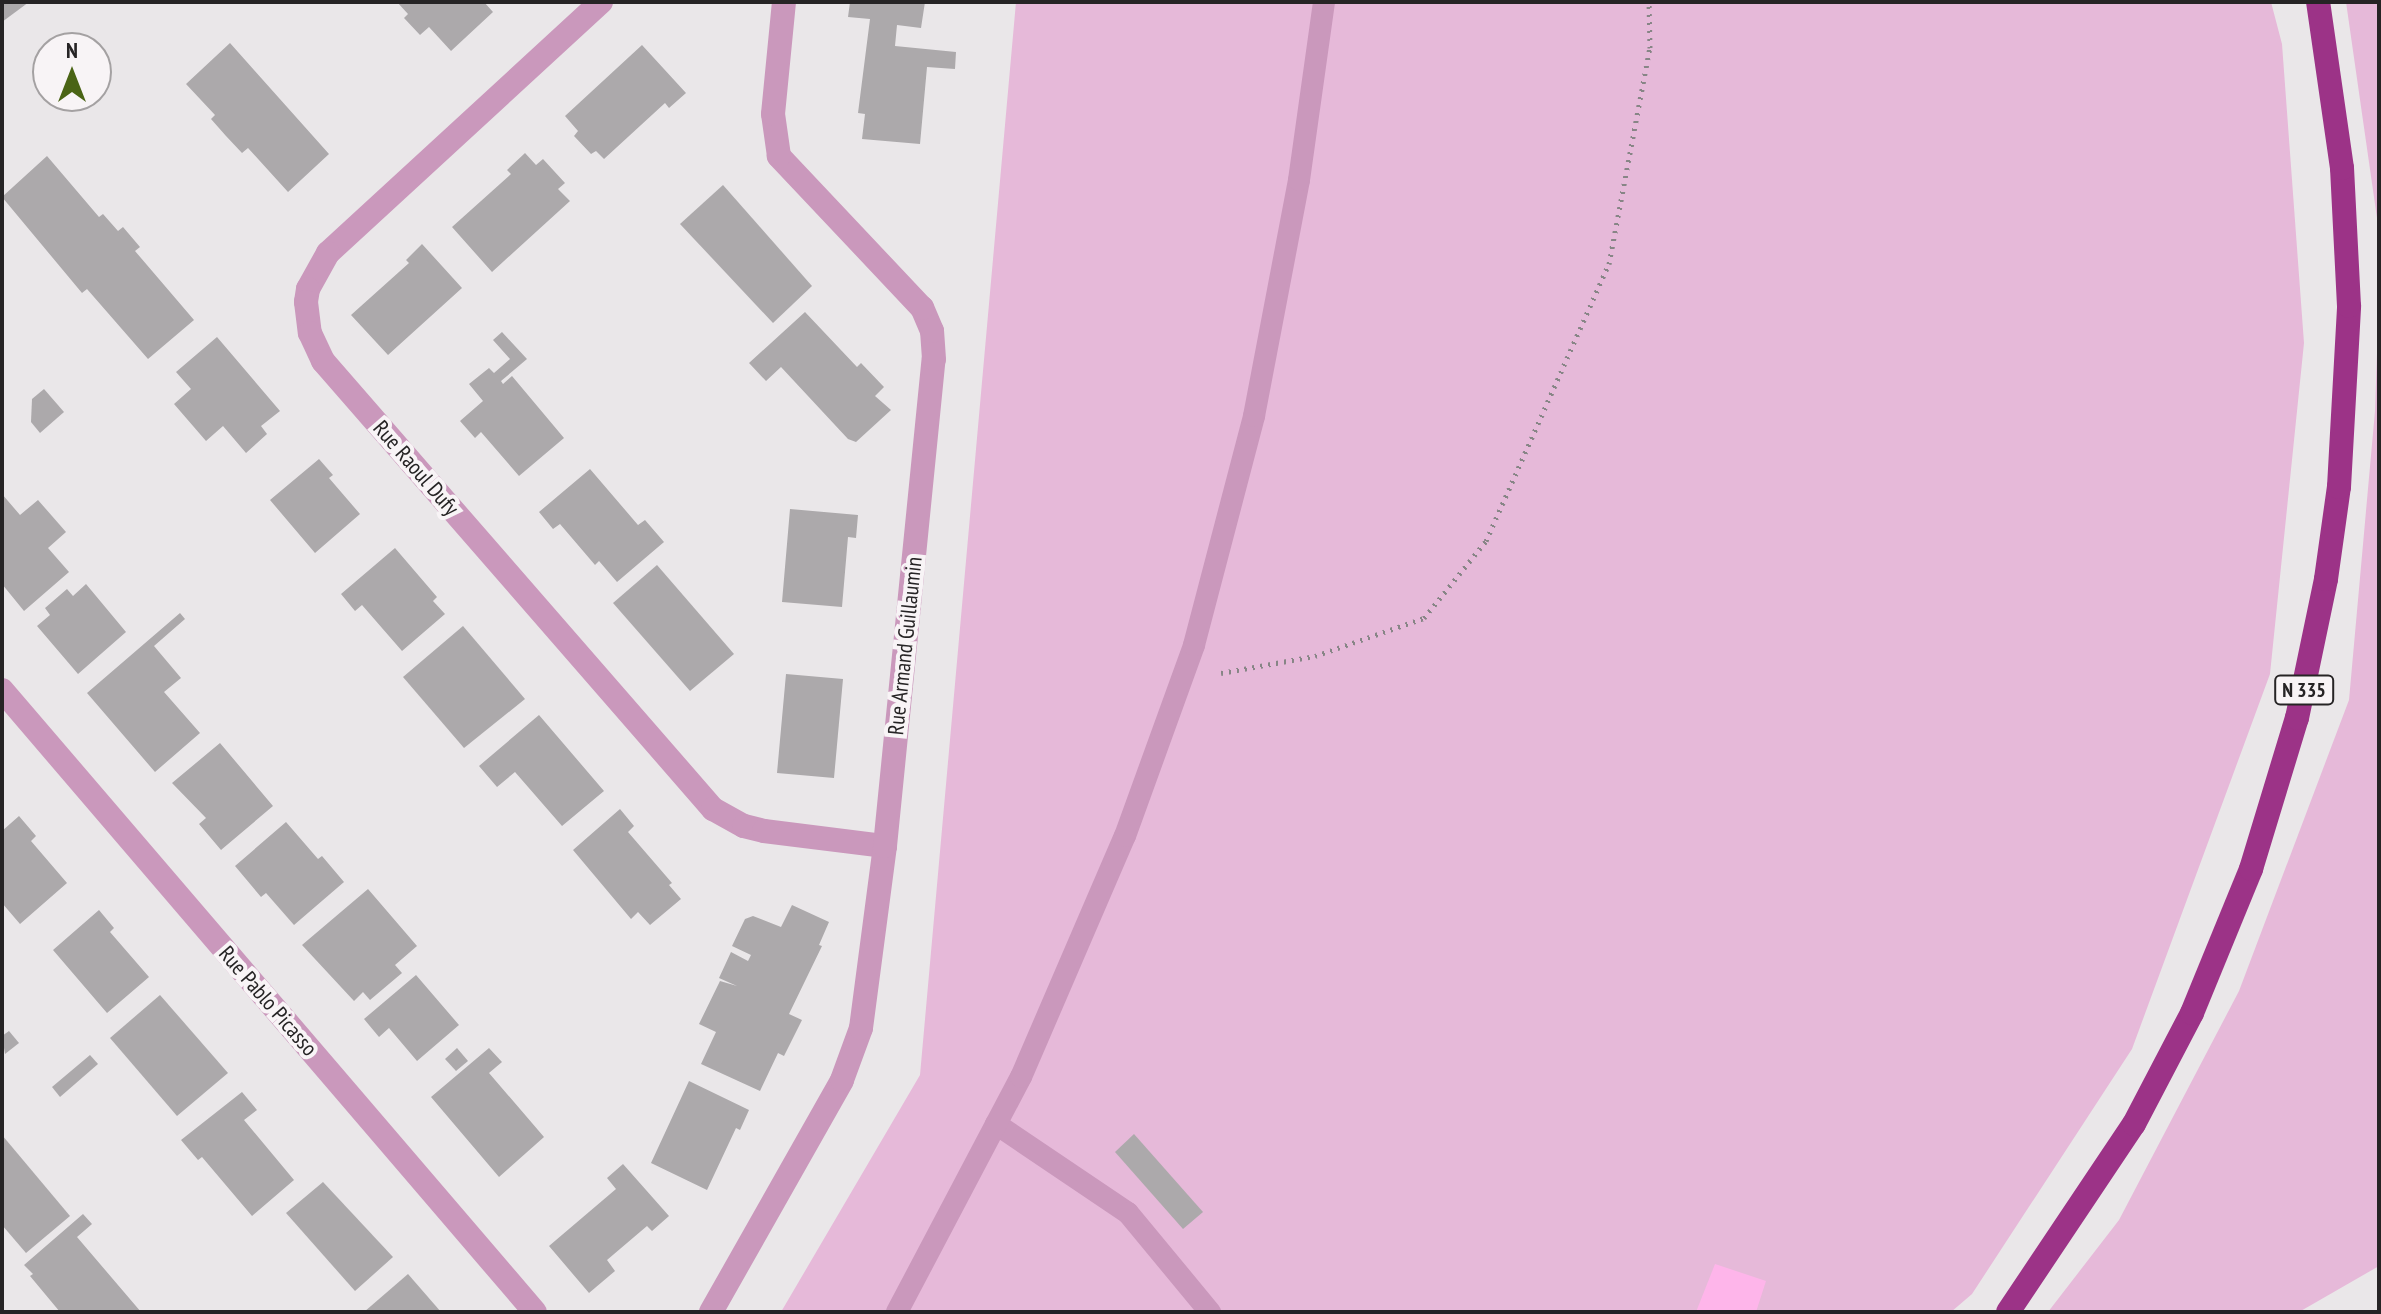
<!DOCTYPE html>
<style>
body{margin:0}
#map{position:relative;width:2381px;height:1314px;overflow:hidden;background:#eae7e9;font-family:"PT Sans Narrow",sans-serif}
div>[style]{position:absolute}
.green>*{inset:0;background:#e6b9d9}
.water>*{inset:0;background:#feb5ea}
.building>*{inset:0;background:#aca9ab}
.path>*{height:5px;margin-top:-2.5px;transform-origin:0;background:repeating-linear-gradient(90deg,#878586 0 2px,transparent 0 8px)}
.service>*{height:22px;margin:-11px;padding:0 11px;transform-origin:11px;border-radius:11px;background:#ca98bc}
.minor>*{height:24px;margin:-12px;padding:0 12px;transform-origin:12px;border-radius:12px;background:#ca98bc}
.motorway>*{height:24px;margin:-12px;padding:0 12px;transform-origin:12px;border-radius:12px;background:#9c3387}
span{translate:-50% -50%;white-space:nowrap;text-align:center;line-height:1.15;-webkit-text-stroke:8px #f8f4f6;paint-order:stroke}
.shield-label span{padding:2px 6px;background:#f8f4f6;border:2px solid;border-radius:6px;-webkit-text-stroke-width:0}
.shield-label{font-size:20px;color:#262425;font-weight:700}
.street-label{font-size:22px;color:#262425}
.frame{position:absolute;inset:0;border:4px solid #262425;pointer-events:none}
.north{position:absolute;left:32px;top:32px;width:80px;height:80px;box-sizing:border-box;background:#f8f4f6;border:2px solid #a4a1a2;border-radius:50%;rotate:0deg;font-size:22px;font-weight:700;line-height:32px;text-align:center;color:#262425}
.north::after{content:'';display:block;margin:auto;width:28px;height:36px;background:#4a6415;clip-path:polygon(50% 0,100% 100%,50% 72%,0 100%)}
</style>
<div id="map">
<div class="green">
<i style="clip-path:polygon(1016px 2px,2271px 2px,2282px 44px,2304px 343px,2270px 674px,2132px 1049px,1972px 1294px,1951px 1312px,781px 1312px,920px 1075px)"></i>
<i style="clip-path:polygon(2346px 2px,2379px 2px,2379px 232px)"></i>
<i style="clip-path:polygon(2379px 294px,2379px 1266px,2299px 1312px,2048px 1312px,2119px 1220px,2239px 991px,2349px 700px,2375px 411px)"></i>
</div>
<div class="water">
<i style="clip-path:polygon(1715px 1264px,1766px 1281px,1756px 1312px,1696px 1312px)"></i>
</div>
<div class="building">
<i style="clip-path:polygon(2px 2px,29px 2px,2px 22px)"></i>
<i style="clip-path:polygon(397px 2px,484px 2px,493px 12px,451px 51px,429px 27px,420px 35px,404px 18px,408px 14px)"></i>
<i style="clip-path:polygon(850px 2px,925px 2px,921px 28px,897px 25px,895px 46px,956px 52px,955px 69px,927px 67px,920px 144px,862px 139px,865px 114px,858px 113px,870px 19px,848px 17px)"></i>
<i style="clip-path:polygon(230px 43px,329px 154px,288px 192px,248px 148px,242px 153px,226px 136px,211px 119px,215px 115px,186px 84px)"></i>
<i style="clip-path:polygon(642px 45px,686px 93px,669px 108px,665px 103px,604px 159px,596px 151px,591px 154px,574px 136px,578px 131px,565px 116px)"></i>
<i style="clip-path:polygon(525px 153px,536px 165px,543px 159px,565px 183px,558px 189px,570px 201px,492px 272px,452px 227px,511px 174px,507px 170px)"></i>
<i style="clip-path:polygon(47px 156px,99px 217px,103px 214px,118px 231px,123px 227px,140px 247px,135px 251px,194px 320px,148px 359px,87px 289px,82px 293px,2px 197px)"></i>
<i style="clip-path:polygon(723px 185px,812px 286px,773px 323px,680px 224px)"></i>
<i style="clip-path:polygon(422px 244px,462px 288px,388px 355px,351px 315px,409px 263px,406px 260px)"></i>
<i style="clip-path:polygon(805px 312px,857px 367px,861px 363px,884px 387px,875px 396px,891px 410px,856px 442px,848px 439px,781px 367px,766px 381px,749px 363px)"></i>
<i style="clip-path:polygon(502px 332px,527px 359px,501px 381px,503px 384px,512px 376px,564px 438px,519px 476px,481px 432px,475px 438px,460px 421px,483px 401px,469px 384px,489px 368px,494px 373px,510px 359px,493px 340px)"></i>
<i style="clip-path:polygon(217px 337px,280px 411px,261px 426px,267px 434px,246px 453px,223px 426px,206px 441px,174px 404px,191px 389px,176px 372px)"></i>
<i style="clip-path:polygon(44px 389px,64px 412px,40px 433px,31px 422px,32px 399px)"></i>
<i style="clip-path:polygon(319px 459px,333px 475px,329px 478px,360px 514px,315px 553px,270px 500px)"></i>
<i style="clip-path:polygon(590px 469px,638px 525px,645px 520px,664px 542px,617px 582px,599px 561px,595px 565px,560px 524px,553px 529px,539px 512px)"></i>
<i style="clip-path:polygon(2px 494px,20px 515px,38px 500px,66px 532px,48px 548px,69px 572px,24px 611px,2px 584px)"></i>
<i style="clip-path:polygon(790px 509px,858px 515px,856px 538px,848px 537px,842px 607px,782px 602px)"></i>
<i style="clip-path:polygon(395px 548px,437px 597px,433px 601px,445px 614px,402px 651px,362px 605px,355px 611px,341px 594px)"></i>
<i style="clip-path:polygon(657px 565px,734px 654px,690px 691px,613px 603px)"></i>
<i style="clip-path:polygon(86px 584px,126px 632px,78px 674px,37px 626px,50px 615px,45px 608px,67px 589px,73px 596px)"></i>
<i style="clip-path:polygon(180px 613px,185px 619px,154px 646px,181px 678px,164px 692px,200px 733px,155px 772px,87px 693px)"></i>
<i style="clip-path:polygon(463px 626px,525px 699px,464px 748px,403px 677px)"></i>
<i style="clip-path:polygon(786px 674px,843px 679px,834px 778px,777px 773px)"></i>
<i style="clip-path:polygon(539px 715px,604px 791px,562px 826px,515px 772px,497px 787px,479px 766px)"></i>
<i style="clip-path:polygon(220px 743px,273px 806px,221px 850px,199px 824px,206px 818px,172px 783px)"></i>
<i style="clip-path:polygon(620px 809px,634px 826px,628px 832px,672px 883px,669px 885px,681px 899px,650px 925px,638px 912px,631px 919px,573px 850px)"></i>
<i style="clip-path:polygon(19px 816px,36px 836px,31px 841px,67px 883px,20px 924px,2px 903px,2px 831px)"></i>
<i style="clip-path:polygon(286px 822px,318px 859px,322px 856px,344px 882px,294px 925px,266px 893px,261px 897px,235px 866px)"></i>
<i style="clip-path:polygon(368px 889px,417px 946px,395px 965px,402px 973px,370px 1000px,363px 992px,354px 1001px,302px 945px)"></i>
<i style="clip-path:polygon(792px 905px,829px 922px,819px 945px,822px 946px,789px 1014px,802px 1020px,784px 1056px,778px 1053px,760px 1091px,701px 1064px,716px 1032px,699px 1024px,720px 981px,737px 986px,719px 978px,731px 952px,748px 961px,751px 955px,732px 946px,745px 919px,753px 916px,781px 927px)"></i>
<i style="clip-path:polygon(99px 910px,114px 928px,110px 932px,149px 977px,107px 1013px,53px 950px)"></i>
<i style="clip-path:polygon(416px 975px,459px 1025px,417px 1061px,389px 1028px,379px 1037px,364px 1019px)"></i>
<i style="clip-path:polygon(160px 995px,228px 1073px,177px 1116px,110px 1038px)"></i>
<i style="clip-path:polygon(9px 1031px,19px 1043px,5px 1054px,2px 1036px)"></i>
<i style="clip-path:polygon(457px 1048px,468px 1061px,456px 1071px,445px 1059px)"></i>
<i style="clip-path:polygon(489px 1048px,502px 1062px,489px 1073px,544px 1137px,499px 1177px,431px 1097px)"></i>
<i style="clip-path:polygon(90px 1055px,98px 1064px,60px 1097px,52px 1087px)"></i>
<i style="clip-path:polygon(689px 1081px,749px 1110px,740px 1130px,736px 1128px,707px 1190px,651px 1163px)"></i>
<i style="clip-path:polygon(242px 1092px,257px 1110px,244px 1120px,294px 1180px,252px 1216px,202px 1157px,198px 1160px,181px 1140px)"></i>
<i style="clip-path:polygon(1134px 1134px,1203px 1212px,1183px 1229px,1115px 1152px)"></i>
<i style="clip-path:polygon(2px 1135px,70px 1216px,26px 1253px,2px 1225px)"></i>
<i style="clip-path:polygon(623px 1164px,669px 1216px,652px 1231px,647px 1226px,607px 1260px,615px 1271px,589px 1293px,549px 1246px,616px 1189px,607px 1178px)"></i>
<i style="clip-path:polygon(323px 1182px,393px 1257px,355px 1291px,286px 1213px)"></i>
<i style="clip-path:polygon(83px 1214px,92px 1224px,77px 1237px,141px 1312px,60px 1312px,30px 1276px,33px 1274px,24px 1265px)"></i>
<i style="clip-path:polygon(408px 1274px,441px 1312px,364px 1312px)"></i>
</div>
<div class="path">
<i style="left:1221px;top:673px;width:96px;rotate:-10.3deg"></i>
<i style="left:1315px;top:656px;width:115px;rotate:-19.2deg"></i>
<i style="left:1424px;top:618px;width:99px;rotate:-51.2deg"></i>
<i style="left:1486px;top:541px;width:303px;rotate:-66.1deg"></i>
<i style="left:1609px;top:264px;width:220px;rotate:-79.3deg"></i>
<i style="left:1650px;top:48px;width:46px;rotate:-91.2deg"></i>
</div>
<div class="service">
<i style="left:996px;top:1124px;width:159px;rotate:34deg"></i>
<i style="left:1128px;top:1213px;width:129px;rotate:50.4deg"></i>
<i style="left:897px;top:1312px;width:266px;rotate:-62.2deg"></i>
<i style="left:1021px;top:1077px;width:262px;rotate:-66.7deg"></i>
<i style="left:1125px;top:836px;width:203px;rotate:-70.1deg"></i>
<i style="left:1194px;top:645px;width:237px;rotate:-75.3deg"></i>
<i style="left:1254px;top:416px;width:240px;rotate:-79.2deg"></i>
<i style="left:1299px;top:180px;width:180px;rotate:-82deg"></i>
</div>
<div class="minor">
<i style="left:601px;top:2px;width:371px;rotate:137.4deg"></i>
<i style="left:328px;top:253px;width:41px;rotate:119.1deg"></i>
<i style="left:308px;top:289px;width:13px;rotate:99deg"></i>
<i style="left:306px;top:302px;width:31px;rotate:83deg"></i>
<i style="left:310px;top:333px;width:31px;rotate:65deg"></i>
<i style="left:323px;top:361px;width:594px;rotate:48.96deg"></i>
<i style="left:713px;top:809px;width:35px;rotate:29deg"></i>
<i style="left:744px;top:826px;width:21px;rotate:14deg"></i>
<i style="left:764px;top:831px;width:122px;rotate:7.1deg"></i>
<i style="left:2px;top:690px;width:819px;rotate:49.41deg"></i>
<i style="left:711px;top:1312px;width:266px;rotate:-60.5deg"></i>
<i style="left:842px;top:1080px;width:55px;rotate:-69.9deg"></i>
<i style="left:861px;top:1028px;width:184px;rotate:-82.5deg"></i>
<i style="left:885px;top:846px;width:489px;rotate:-84.3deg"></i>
<i style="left:934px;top:359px;width:28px;rotate:-94deg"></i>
<i style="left:932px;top:331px;width:25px;rotate:-113deg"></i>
<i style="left:922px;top:308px;width:209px;rotate:-133.3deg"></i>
<i style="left:779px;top:156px;width:42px;rotate:-98.1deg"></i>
<i style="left:773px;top:114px;width:113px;rotate:-84.4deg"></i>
</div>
<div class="motorway">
<i style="left:2008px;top:1312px;width:226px;rotate:-56.2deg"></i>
<i style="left:2134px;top:1124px;width:125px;rotate:-62.4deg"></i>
<i style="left:2192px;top:1013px;width:156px;rotate:-67.7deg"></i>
<i style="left:2251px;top:869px;width:158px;rotate:-73.1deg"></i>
<i style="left:2297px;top:718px;width:142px;rotate:-78.2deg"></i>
<i style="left:2326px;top:579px;width:93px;rotate:-82deg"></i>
<i style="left:2339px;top:487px;width:181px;rotate:-86.8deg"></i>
<i style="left:2349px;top:306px;width:138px;rotate:-92.9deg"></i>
<i style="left:2342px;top:168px;width:168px;rotate:-98.2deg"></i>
</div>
<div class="shield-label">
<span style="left:2304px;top:690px">N 335</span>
</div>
<div class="street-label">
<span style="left:416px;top:468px;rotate:49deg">Rue Raoul Dufy</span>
<span style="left:905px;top:646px;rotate:-84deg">Rue Armand Guillaumin</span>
<span style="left:268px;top:1001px;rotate:49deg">Rue Pablo Picasso</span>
</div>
<div class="frame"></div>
<div class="north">N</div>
</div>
